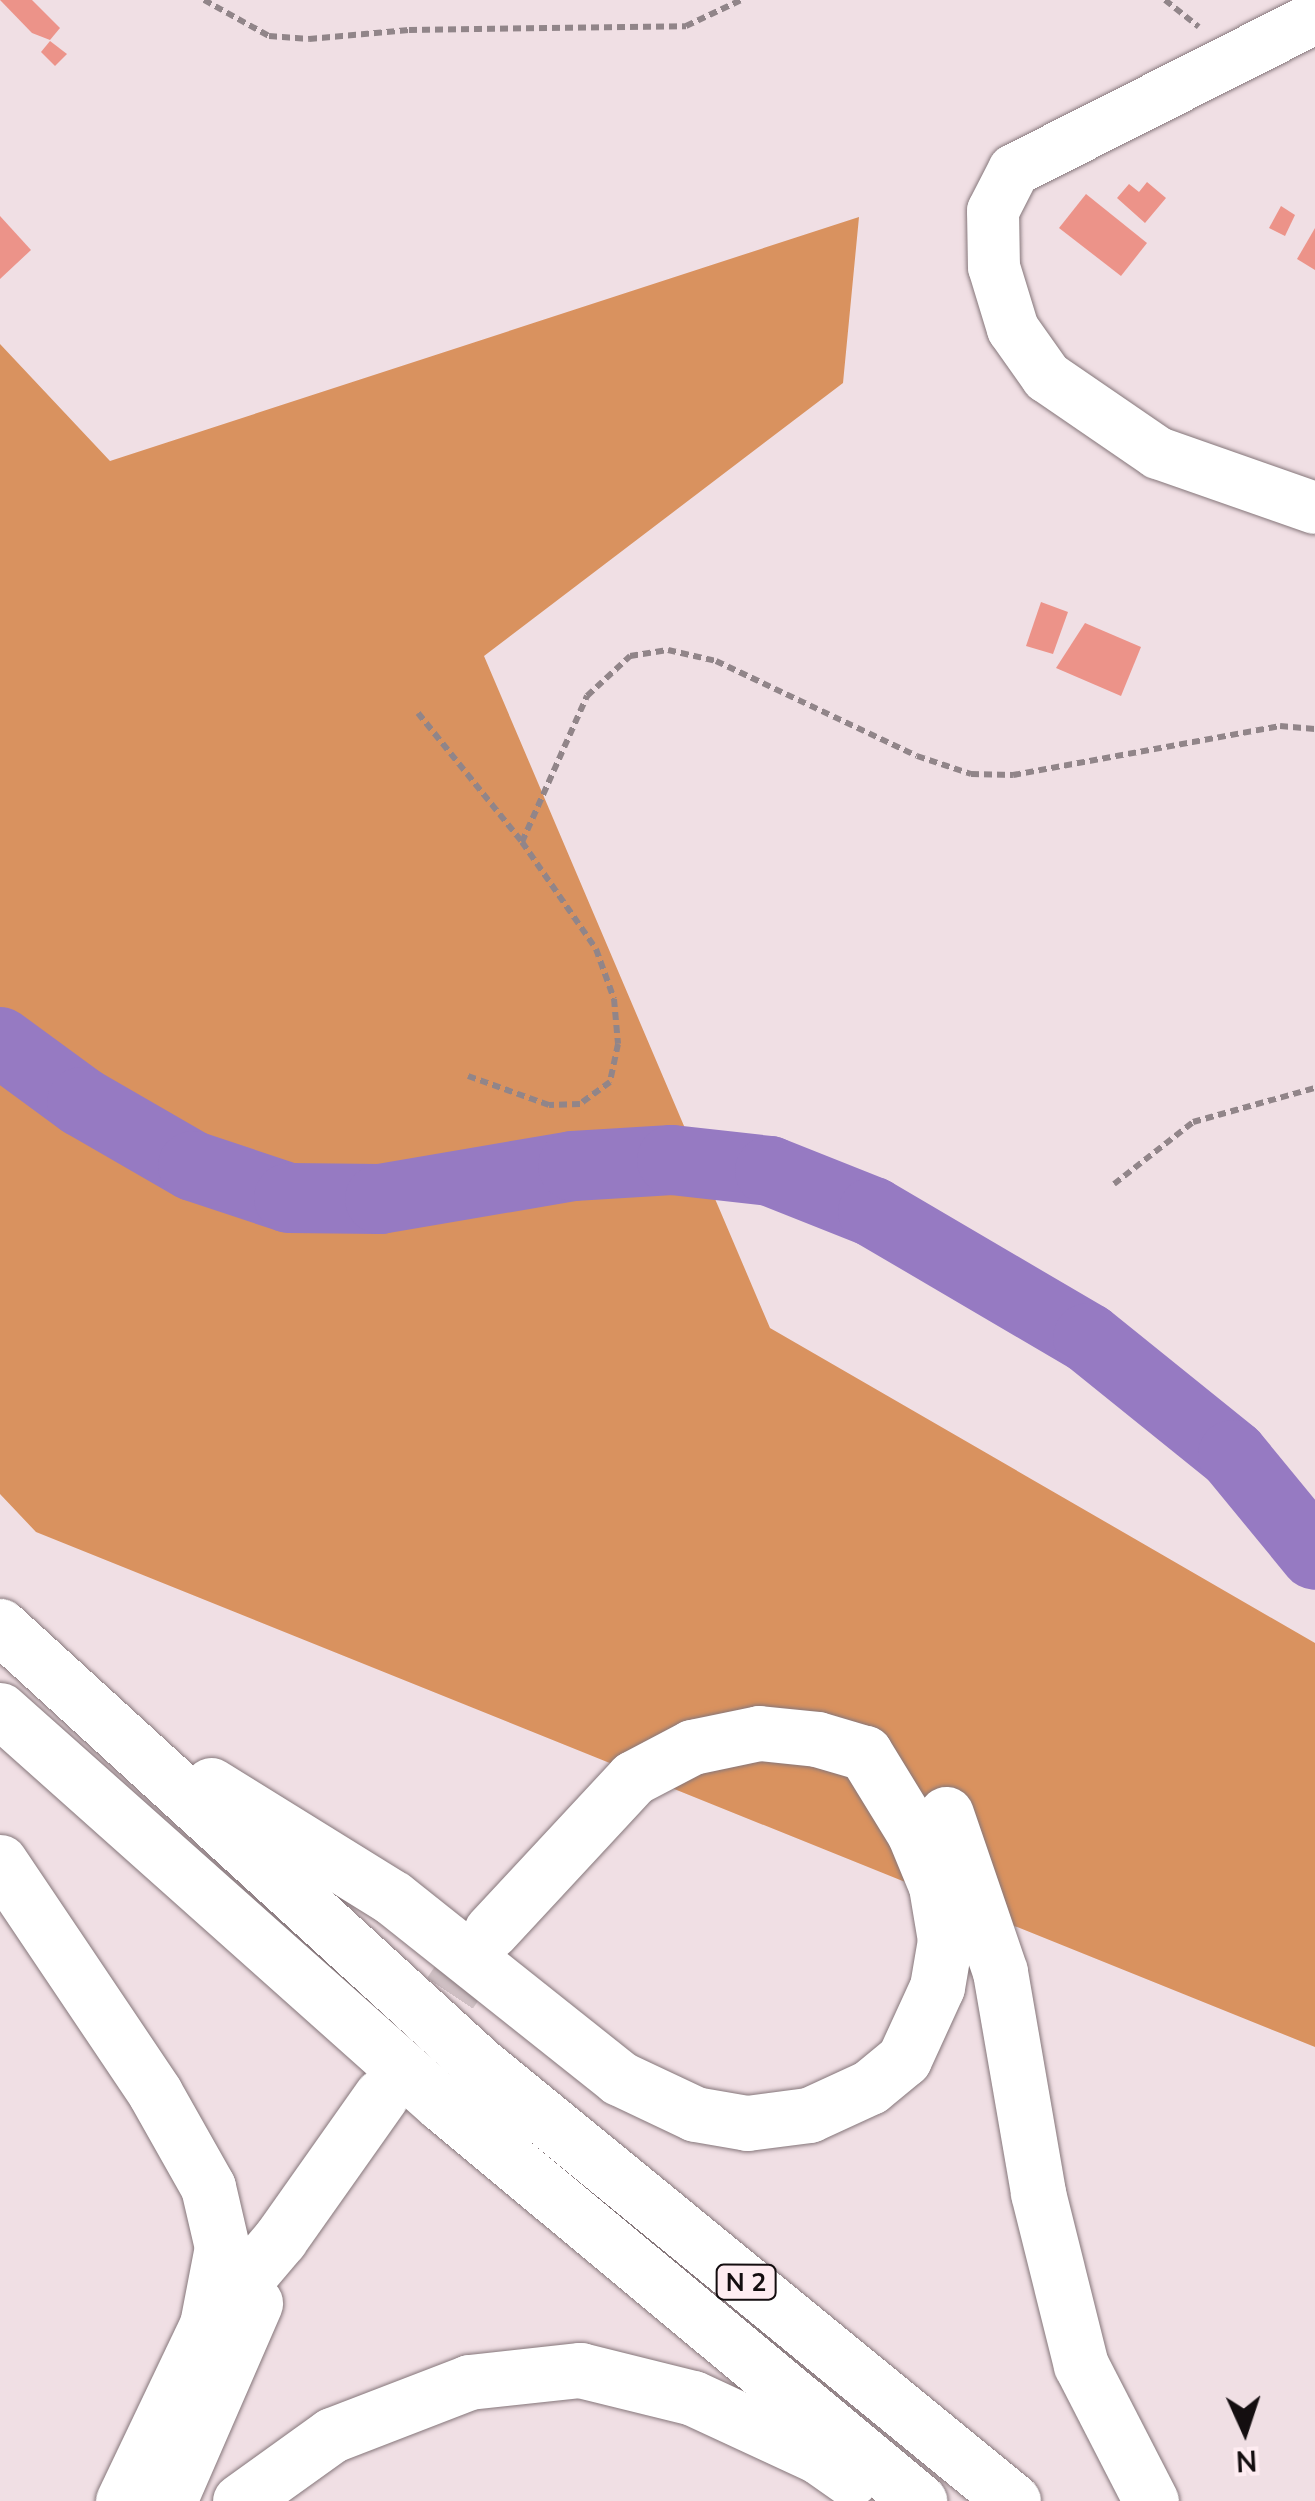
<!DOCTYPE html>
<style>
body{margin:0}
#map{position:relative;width:1315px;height:2501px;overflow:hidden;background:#f0dfe4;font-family:Mulish,sans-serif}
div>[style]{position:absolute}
.forest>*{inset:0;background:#d9925f}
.river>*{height:70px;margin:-35px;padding:0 35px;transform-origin:35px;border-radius:35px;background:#967ac2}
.building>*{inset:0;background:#ec9389}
.secondary-tunnel>*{height:55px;margin-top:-27.5px;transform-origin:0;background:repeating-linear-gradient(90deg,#cfc0c4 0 55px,transparent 0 83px)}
.path>*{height:6px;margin-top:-3px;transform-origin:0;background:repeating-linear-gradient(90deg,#918589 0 8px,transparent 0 13px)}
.roads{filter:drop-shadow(0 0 2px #85767a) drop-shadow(0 0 2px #85767a)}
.tertiary>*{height:52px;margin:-26px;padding:0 26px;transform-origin:26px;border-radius:26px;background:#fff}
.secondary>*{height:55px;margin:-27.5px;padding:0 27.5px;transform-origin:27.5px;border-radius:27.5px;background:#fff}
.trunk>*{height:55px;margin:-27.5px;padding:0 27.5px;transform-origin:27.5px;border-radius:27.5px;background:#fff}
span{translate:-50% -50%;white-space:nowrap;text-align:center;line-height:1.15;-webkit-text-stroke:10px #feecf1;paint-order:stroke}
.shield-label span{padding:2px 8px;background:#feecf1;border:2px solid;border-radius:8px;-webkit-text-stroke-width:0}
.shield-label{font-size:25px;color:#140e10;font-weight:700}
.north{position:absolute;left:1195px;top:2381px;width:100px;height:100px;-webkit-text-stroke:8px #feecf1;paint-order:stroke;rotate:177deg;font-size:28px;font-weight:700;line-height:40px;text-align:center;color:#140e10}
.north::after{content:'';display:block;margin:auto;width:35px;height:45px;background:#140e10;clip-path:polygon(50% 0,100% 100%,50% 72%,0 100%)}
</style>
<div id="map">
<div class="forest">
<i style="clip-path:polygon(859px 217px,843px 383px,484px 656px,770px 1328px,1315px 1643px,1315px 2047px,36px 1532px,0 1494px,0 344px,110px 461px)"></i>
</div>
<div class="river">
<i style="left:0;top:1042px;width:102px;rotate:36.2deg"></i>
<i style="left:82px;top:1102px;width:128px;rotate:30deg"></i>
<i style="left:193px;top:1166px;width:101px;rotate:18.4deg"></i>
<i style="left:289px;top:1198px;width:91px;rotate:0.6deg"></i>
<i style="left:380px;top:1199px;width:196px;rotate:-9.7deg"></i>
<i style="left:573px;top:1166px;width:99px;rotate:-3.5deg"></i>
<i style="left:672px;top:1160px;width:99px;rotate:6.4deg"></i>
<i style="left:770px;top:1171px;width:111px;rotate:21.7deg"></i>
<i style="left:873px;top:1212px;width:249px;rotate:30.4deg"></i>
<i style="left:1088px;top:1338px;width:186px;rotate:38.9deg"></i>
<i style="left:1233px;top:1455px;width:129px;rotate:50.6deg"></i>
</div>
<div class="building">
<i style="clip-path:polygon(0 0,32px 0,60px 28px,50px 40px,32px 33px)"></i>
<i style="clip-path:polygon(50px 41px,67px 54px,55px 66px,41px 52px)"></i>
<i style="clip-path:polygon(1147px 182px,1166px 198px,1145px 223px,1117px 198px,1129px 184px,1139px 192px)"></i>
<i style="clip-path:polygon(1086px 194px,1147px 243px,1121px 276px,1059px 228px)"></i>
<i style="clip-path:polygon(1281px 206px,1295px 215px,1285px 236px,1269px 228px)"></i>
<i style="clip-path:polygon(0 216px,31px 250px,0 279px)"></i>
<i style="clip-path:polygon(1315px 228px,1315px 270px,1297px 259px)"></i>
<i style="clip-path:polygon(1041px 602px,1068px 612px,1053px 654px,1026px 646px)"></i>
<i style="clip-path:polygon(1085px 623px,1141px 647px,1121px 696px,1056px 668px)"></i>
</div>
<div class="secondary-tunnel">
<i style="left:404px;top:2062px;width:157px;rotate:-56.4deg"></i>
</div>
<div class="path">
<i style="left:204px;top:0;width:74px;rotate:29deg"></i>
<i style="left:269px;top:36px;width:40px;rotate:4.3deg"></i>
<i style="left:309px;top:39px;width:100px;rotate:-5.1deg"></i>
<i style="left:409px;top:30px;width:277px;rotate:-0.8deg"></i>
<i style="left:686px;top:26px;width:61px;rotate:-25.3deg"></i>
<i style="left:1165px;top:0;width:43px;rotate:38.5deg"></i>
<i style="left:418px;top:713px;width:166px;rotate:51.1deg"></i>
<i style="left:522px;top:842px;width:130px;rotate:55.3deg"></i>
<i style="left:596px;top:949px;width:53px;rotate:70.2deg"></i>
<i style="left:614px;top:999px;width:45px;rotate:84.9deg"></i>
<i style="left:618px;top:1044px;width:39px;rotate:102deg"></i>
<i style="left:610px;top:1082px;width:37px;rotate:144deg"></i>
<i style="left:580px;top:1104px;width:31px;rotate:178deg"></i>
<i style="left:549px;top:1105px;width:86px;rotate:-160.3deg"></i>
<i style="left:522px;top:842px;width:160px;rotate:-66deg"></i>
<i style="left:587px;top:696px;width:59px;rotate:-42.9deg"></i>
<i style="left:630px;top:656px;width:38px;rotate:-9deg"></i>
<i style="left:668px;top:650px;width:49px;rotate:12.9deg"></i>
<i style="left:716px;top:661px;width:222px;rotate:25.3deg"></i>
<i style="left:917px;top:756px;width:57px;rotate:18.4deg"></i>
<i style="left:971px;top:774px;width:42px;rotate:1.4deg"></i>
<i style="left:1013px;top:775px;width:271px;rotate:-10.4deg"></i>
<i style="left:1280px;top:726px;width:35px;rotate:5deg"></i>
<i style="left:1114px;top:1184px;width:100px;rotate:-38.1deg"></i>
<i style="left:1193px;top:1122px;width:127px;rotate:-15.6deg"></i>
</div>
<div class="roads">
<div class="tertiary">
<i style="left:1315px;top:18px;width:337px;rotate:153.2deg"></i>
<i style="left:1014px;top:170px;width:46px;rotate:117.1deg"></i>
<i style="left:993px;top:211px;width:56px;rotate:89deg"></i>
<i style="left:994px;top:267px;width:65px;rotate:73deg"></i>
<i style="left:1013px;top:329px;width:59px;rotate:54.7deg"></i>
<i style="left:1047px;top:377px;width:135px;rotate:34.4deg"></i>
<i style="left:1158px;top:453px;width:166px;rotate:19.3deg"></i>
</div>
<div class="secondary">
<i style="left:491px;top:1931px;width:209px;rotate:-47.1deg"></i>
<i style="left:633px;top:1778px;width:67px;rotate:-27.7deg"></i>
<i style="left:692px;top:1747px;width:68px;rotate:-11.8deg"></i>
<i style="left:759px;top:1733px;width:58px;rotate:5.9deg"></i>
<i style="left:817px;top:1739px;width:50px;rotate:16.3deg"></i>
<i style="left:123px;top:2501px;width:195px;rotate:-64.5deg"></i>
<i style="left:207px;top:2325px;width:113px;rotate:-49.7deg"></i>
<i style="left:280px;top:2239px;width:175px;rotate:-54.8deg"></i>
<i style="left:169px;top:2501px;width:216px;rotate:-66.5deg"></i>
</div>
<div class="trunk">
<i style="left:0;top:1626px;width:649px;rotate:42.44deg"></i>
<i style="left:479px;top:2064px;width:690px;rotate:39.3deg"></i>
<i style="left:0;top:1710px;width:592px;rotate:41.71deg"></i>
<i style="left:442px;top:2104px;width:621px;rotate:39.77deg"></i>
<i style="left:211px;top:1785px;width:214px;rotate:31.8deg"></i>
<i style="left:393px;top:1898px;width:289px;rotate:38.5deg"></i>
<i style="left:619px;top:2078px;width:84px;rotate:25.3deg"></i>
<i style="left:695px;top:2114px;width:53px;rotate:9.8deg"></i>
<i style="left:747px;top:2123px;width:63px;rotate:-7.4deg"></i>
<i style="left:809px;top:2115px;width:67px;rotate:-24.7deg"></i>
<i style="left:870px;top:2087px;width:44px;rotate:-39.5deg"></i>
<i style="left:904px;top:2059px;width:79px;rotate:-65.4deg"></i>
<i style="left:937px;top:1987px;width:48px;rotate:-80.3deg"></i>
<i style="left:945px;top:1940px;width:55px;rotate:-99.5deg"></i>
<i style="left:936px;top:1886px;width:57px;rotate:-112.5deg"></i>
<i style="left:914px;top:1833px;width:94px;rotate:-121.5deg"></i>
<i style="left:946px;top:1814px;width:167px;rotate:71.1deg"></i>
<i style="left:1000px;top:1972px;width:224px;rotate:80.2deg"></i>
<i style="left:1038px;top:2193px;width:177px;rotate:76deg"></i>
<i style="left:1081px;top:2365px;width:153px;rotate:62.8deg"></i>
<i style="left:0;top:1862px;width:278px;rotate:56.1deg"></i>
<i style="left:155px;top:2093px;width:108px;rotate:60.6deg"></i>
<i style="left:208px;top:2187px;width:62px;rotate:76.9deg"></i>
<i style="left:222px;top:2247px;width:79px;rotate:100.9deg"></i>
<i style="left:240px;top:2501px;width:113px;rotate:-35.7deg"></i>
<i style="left:332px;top:2435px;width:147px;rotate:-21.1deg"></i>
<i style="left:469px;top:2382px;width:112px;rotate:-6.2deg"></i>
<i style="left:580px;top:2370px;width:116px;rotate:13.9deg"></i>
<i style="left:693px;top:2398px;width:138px;rotate:24.9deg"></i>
<i style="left:818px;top:2456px;width:40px;rotate:34.9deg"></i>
</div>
</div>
<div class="shield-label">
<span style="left:746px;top:2282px">N 2</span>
</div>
<div class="north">N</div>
</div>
